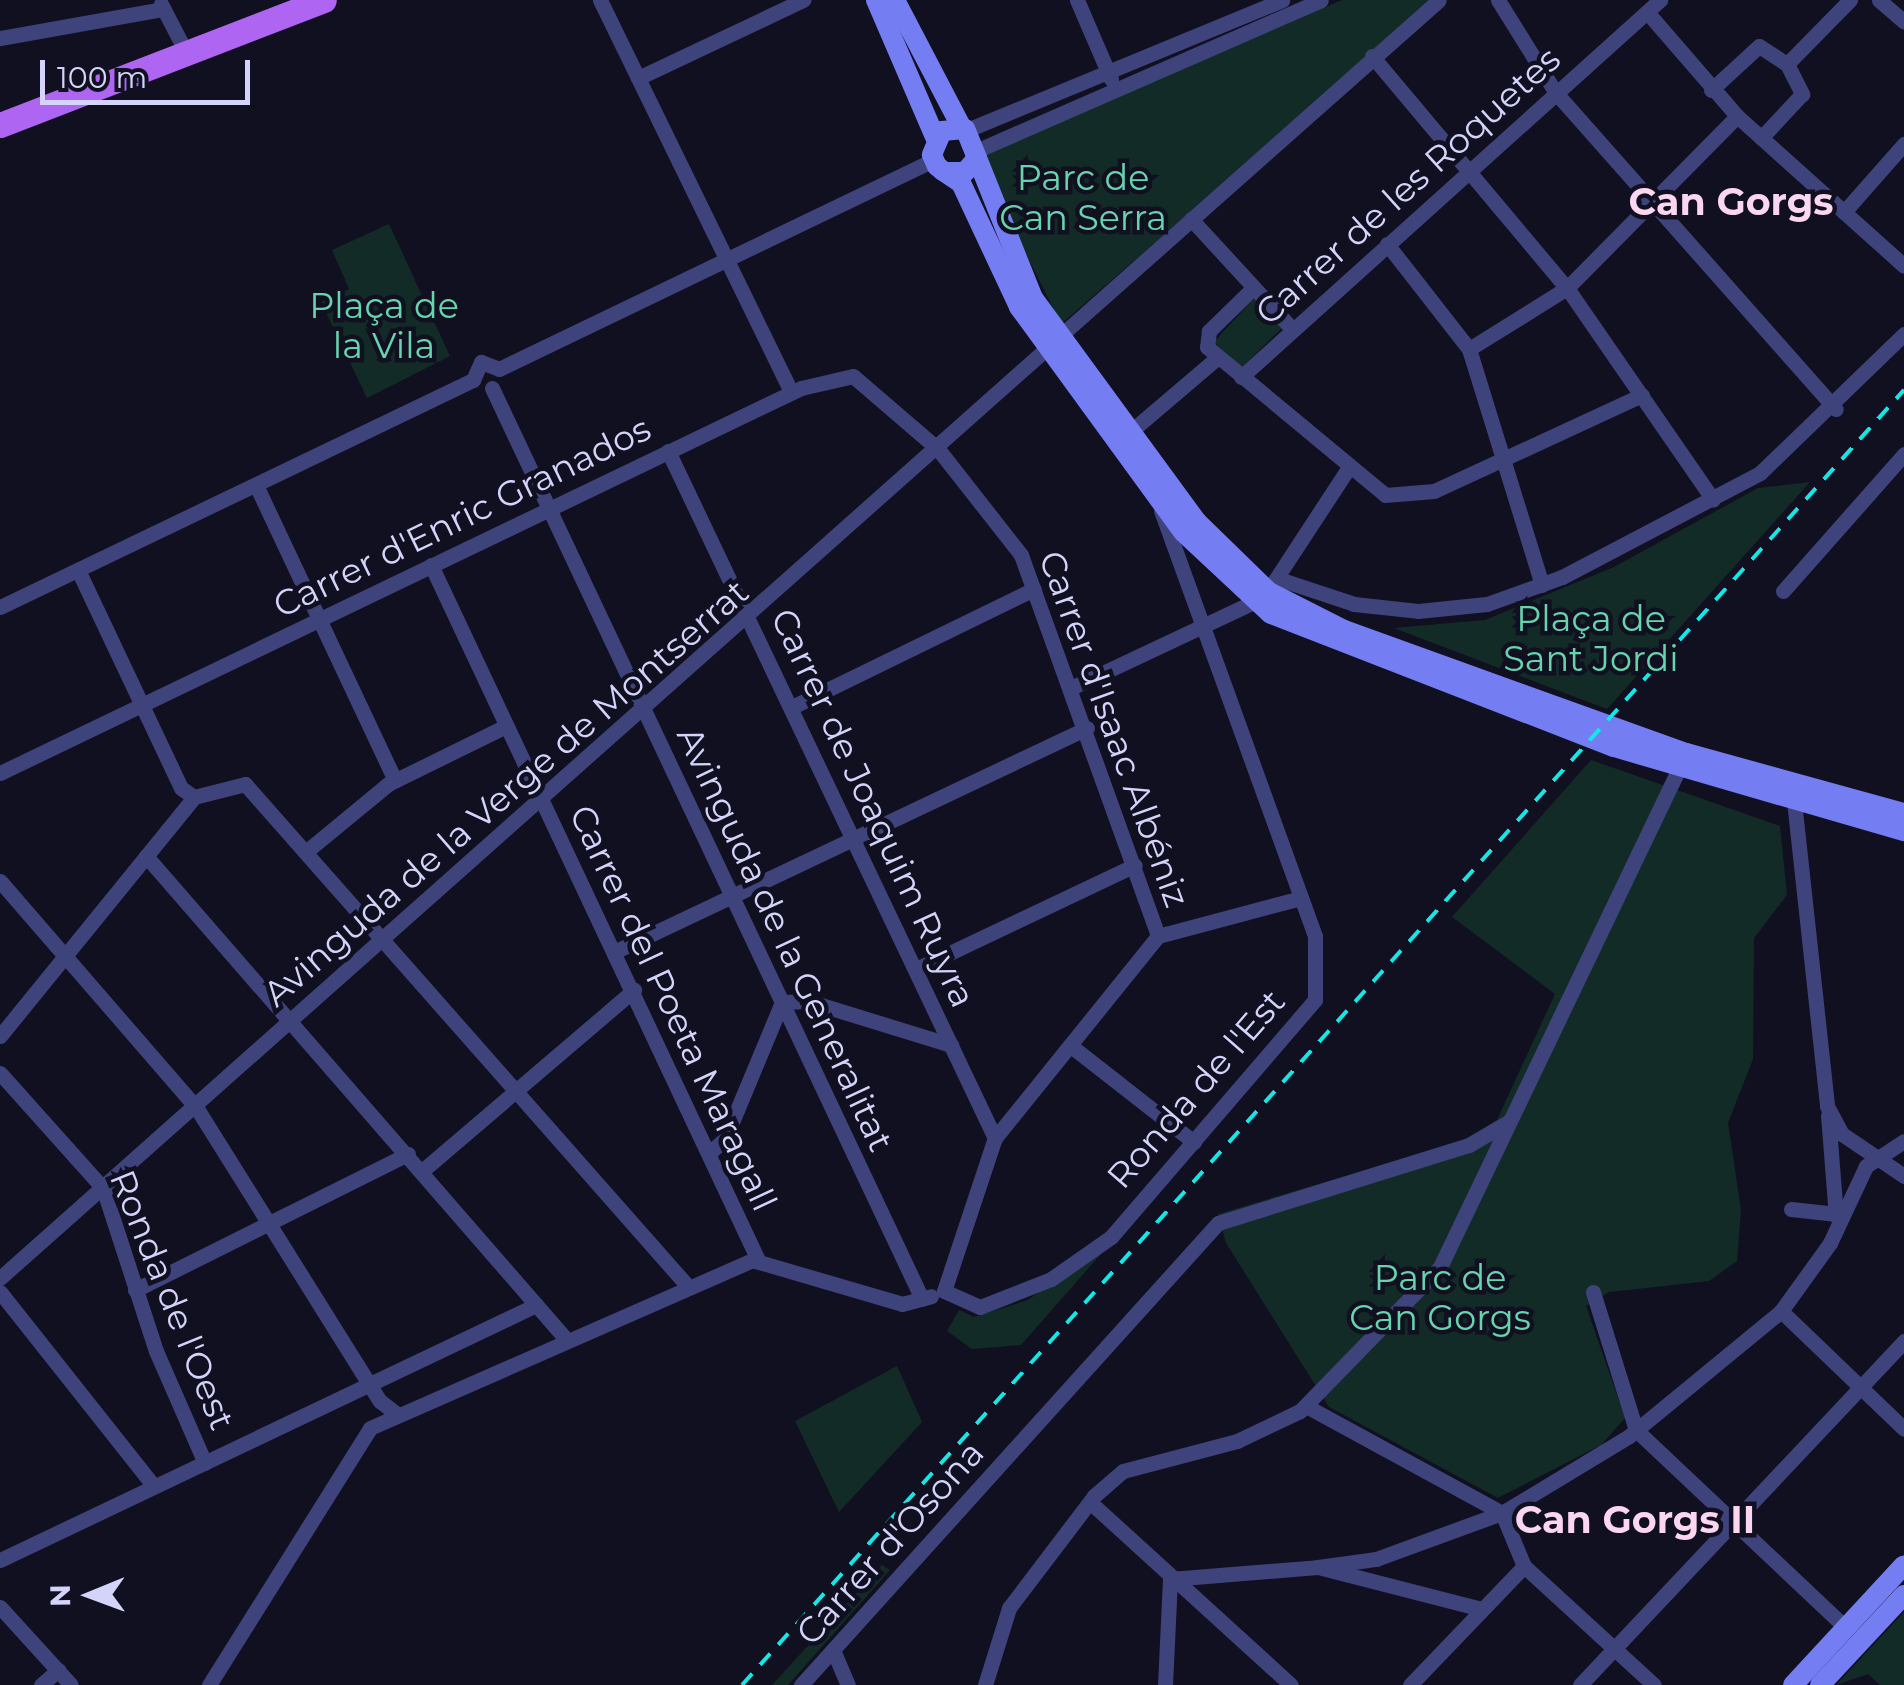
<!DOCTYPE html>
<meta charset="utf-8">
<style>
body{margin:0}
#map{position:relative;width:1904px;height:1685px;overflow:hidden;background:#111021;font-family:Montserrat,sans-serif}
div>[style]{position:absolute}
.green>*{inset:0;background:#132b27}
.street>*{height:15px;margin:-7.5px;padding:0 7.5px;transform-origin:7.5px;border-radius:7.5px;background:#3f437c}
.secondary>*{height:20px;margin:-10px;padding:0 10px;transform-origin:10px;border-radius:10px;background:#747df2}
.primary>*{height:25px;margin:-12.5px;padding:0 12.5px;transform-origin:12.5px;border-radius:12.5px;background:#ae65f1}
.rail>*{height:4px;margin-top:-2px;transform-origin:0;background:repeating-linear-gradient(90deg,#15e6e6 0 15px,transparent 0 27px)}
span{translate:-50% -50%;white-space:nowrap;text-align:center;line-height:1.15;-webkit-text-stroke:9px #111021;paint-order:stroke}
.park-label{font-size:35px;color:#67d4ae}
.street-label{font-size:35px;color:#d4d4fb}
.neighbourhood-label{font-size:38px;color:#fbd6f1;font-weight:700}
.north{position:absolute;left:40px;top:1545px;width:100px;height:100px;-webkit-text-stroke:8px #111021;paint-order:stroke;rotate:269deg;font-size:28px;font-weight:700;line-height:40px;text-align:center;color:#d4d4fb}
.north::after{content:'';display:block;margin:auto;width:35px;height:45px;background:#d4d4fb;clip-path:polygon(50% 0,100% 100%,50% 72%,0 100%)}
.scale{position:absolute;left:40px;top:60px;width:210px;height:45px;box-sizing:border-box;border:5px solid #d4d4fb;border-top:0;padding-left:12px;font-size:30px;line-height:35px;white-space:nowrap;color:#d4d4fb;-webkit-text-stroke:8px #111021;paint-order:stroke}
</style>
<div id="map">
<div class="green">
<i style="clip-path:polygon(1342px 0,1435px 0,1061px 324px,988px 178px,987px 153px)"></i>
<i style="clip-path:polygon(389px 224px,450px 356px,367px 398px,321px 302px,349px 289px,332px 250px)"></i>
<i style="clip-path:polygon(1255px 297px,1282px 328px,1241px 368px,1214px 342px)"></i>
<i style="clip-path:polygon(1810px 482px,1607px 709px,1394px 628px,1485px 620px,1614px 567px,1758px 488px)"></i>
<i style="clip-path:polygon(1591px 760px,1780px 826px,1787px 895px,1754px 938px,1753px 1059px,1728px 1123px,1741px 1210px,1737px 1261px,1709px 1281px,1609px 1292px,1586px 1306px,1625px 1418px,1601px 1445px,1498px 1498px,1329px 1407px,1226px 1243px,1218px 1214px,1460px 1142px,1497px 1120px,1555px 994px,1452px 917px)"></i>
<i style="clip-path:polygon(1121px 1231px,1021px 1345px,972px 1349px,947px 1331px,959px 1310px,974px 1317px,1028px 1300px)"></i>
<i style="clip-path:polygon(897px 1366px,922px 1422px,839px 1512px,795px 1421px)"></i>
<i style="clip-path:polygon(882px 1565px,890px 1570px,788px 1685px,772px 1685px)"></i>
<i style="clip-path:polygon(1904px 1612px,1904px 1685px,1880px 1685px,1868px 1674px,1836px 1685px)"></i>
</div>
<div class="street">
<i style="left:600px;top:0;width:436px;rotate:64deg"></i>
<i style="left:1077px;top:0;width:86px;rotate:66.7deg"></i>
<i style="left:1498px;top:0;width:110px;rotate:58.1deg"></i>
<i style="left:1556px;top:93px;width:422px;rotate:48.5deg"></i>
<i style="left:1879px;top:0;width:33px;rotate:41deg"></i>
<i style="left:161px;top:4px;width:54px;rotate:62.5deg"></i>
<i style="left:1647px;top:12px;width:138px;rotate:49.1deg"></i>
<i style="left:1737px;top:116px;width:224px;rotate:41.9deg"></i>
<i style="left:0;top:38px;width:166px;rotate:-10.1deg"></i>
<i style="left:1372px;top:56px;width:303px;rotate:50deg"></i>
<i style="left:1567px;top:288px;width:257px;rotate:55.4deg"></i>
<i style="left:1787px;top:64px;width:90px;rotate:-45.5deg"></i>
<i style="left:638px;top:78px;width:183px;rotate:-25.3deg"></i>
<i style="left:1711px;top:90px;width:65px;rotate:-42.5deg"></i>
<i style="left:1759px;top:46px;width:33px;rotate:33deg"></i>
<i style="left:1787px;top:64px;width:34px;rotate:63deg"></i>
<i style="left:1802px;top:94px;width:60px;rotate:133deg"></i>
<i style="left:967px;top:130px;width:341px;rotate:-22.4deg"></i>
<i style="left:978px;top:150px;width:374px;rotate:-23.6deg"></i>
<i style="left:1844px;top:212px;width:91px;rotate:-48.6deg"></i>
<i style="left:1191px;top:219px;width:149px;rotate:47.4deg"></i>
<i style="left:1387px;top:244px;width:133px;rotate:52deg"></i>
<i style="left:1469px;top:349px;width:247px;rotate:72.8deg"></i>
<i style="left:1253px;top:288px;width:62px;rotate:135.7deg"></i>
<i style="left:1209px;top:331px;width:16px;rotate:97deg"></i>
<i style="left:1207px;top:347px;width:231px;rotate:39.7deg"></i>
<i style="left:1385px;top:495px;width:49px;rotate:-4.7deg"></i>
<i style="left:1434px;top:491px;width:229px;rotate:-24.8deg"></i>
<i style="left:1060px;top:336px;width:506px;rotate:-41.56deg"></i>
<i style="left:1469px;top:349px;width:115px;rotate:-31.9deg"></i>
<i style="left:1567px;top:288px;width:242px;rotate:-45.3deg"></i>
<i style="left:499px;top:369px;width:482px;rotate:-25.7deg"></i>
<i style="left:1241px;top:377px;width:564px;rotate:-41.98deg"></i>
<i style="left:473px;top:380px;width:20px;rotate:-66deg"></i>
<i style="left:481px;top:362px;width:19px;rotate:21deg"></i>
<i style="left:492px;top:388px;width:1007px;rotate:64.73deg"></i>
<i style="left:1130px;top:432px;width:116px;rotate:-40.4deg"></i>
<i style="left:668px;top:451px;width:761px;rotate:64.55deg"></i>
<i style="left:256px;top:485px;width:326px;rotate:64.8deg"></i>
<i style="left:431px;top:565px;width:768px;rotate:64.8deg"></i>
<i style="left:78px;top:570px;width:241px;rotate:64.7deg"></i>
<i style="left:181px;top:788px;width:16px;rotate:35deg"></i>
<i style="left:1279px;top:579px;width:79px;rotate:18.4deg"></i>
<i style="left:1354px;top:604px;width:64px;rotate:6.2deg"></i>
<i style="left:1418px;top:611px;width:69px;rotate:-5.8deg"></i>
<i style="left:1487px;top:604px;width:80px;rotate:-19.8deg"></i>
<i style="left:1562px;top:577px;width:224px;rotate:-27.7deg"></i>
<i style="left:1760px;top:473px;width:200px;rotate:-44deg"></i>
<i style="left:1783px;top:591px;width:183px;rotate:-48.5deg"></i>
<i style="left:0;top:607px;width:525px;rotate:-25.64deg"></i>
<i style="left:1073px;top:687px;width:211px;rotate:-25.2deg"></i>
<i style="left:1264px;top:597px;width:152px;rotate:-56.8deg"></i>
<i style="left:792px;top:707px;width:269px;rotate:-26deg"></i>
<i style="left:0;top:773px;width:889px;rotate:-25.67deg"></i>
<i style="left:801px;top:388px;width:53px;rotate:-13deg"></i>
<i style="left:853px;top:376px;width:112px;rotate:40.7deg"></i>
<i style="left:938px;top:449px;width:135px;rotate:51.9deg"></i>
<i style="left:1021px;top:555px;width:405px;rotate:70.2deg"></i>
<i style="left:1794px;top:801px;width:307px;rotate:83.8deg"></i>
<i style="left:1827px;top:1106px;width:32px;rotate:62deg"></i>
<i style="left:1842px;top:1134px;width:75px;rotate:34.1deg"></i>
<i style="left:308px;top:850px;width:104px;rotate:-39.5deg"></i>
<i style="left:388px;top:784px;width:131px;rotate:-26.2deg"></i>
<i style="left:146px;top:856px;width:639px;rotate:49deg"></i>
<i style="left:0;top:881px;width:299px;rotate:49.1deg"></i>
<i style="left:196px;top:1107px;width:347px;rotate:58deg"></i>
<i style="left:380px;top:1401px;width:23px;rotate:38deg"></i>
<i style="left:1158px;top:936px;width:148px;rotate:-14.9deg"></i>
<i style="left:616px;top:951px;width:521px;rotate:-25.34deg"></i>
<i style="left:916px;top:969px;width:242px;rotate:-25.4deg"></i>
<i style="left:0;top:1036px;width:308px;rotate:-50.9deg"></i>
<i style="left:194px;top:797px;width:53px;rotate:-14.3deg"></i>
<i style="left:245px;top:784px;width:665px;rotate:48.6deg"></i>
<i style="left:1071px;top:1046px;width:156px;rotate:38deg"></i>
<i style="left:0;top:1073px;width:154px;rotate:48.2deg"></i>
<i style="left:103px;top:1188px;width:171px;rotate:72deg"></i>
<i style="left:156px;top:1351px;width:122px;rotate:66.4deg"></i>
<i style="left:1828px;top:1115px;width:101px;rotate:85.5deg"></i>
<i style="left:709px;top:1153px;width:21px;rotate:-41deg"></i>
<i style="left:725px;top:1139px;width:148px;rotate:-67.4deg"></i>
<i style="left:782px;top:1002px;width:26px;rotate:-2deg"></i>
<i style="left:808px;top:1001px;width:150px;rotate:17.1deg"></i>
<i style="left:422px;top:1171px;width:279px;rotate:-40.5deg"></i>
<i style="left:1791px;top:1209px;width:46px;rotate:6.2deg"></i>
<i style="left:0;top:1278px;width:1400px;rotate:-41.61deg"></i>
<i style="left:135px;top:1290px;width:305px;rotate:-26.5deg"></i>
<i style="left:944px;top:1291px;width:39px;rotate:24deg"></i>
<i style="left:980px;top:1307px;width:76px;rotate:-21.5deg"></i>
<i style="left:1051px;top:1279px;width:73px;rotate:-35deg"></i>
<i style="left:1111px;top:1237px;width:313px;rotate:-49.3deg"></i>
<i style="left:1315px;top:1000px;width:64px;rotate:-90deg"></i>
<i style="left:1315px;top:936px;width:452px;rotate:-109.9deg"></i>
<i style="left:944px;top:1291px;width:161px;rotate:-71.6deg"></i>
<i style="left:995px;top:1138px;width:260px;rotate:-51.1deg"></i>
<i style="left:0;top:1292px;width:248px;rotate:51.6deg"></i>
<i style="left:1593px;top:1292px;width:145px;rotate:72.7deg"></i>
<i style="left:1636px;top:1430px;width:289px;rotate:43.3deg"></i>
<i style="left:1781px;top:1311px;width:170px;rotate:43.8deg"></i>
<i style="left:1306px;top:1406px;width:223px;rotate:28.6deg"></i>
<i style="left:1091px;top:1503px;width:270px;rotate:42.3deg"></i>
<i style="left:1502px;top:1513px;width:57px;rotate:67.5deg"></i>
<i style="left:1524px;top:1566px;width:176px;rotate:42.5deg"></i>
<i style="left:0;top:1560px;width:594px;rotate:-25.44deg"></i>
<i style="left:1318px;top:1567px;width:59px;rotate:-7.9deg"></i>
<i style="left:1376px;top:1559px;width:134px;rotate:-20.1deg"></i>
<i style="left:1502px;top:1513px;width:149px;rotate:-31.2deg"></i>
<i style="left:1629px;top:1436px;width:197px;rotate:-39.4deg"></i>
<i style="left:1781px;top:1311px;width:84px;rotate:-54.2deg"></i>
<i style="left:1830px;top:1243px;width:85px;rotate:-64.9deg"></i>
<i style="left:1866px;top:1166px;width:45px;rotate:-33.3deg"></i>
<i style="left:1170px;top:1579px;width:148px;rotate:-4.6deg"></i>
<i style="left:1318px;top:1567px;width:169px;rotate:14.4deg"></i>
<i style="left:0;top:1607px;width:105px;rotate:47.7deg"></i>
<i style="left:833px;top:1650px;width:38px;rotate:67deg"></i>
<i style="left:41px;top:1685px;width:23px;rotate:-41deg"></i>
<i style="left:209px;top:1685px;width:303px;rotate:-57.9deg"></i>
<i style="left:370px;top:1428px;width:417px;rotate:-23.7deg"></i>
<i style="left:752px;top:1260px;width:156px;rotate:16.3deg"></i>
<i style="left:902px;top:1304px;width:30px;rotate:-15deg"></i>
<i style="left:801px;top:1685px;width:622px;rotate:-47.93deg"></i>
<i style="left:1218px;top:1223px;width:263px;rotate:-17.3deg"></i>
<i style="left:1469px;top:1145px;width:45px;rotate:-30.5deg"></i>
<i style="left:985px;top:1685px;width:81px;rotate:-72.7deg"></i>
<i style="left:1009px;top:1608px;width:141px;rotate:-52.8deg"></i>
<i style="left:1094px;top:1496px;width:38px;rotate:-41deg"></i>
<i style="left:1123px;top:1471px;width:118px;rotate:-14.7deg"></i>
<i style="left:1237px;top:1441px;width:70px;rotate:-25.5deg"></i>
<i style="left:1300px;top:1411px;width:201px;rotate:-45.8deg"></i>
<i style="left:1440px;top:1267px;width:562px;rotate:-64.39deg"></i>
<i style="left:1165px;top:1685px;width:106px;rotate:-87.3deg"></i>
<i style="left:1410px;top:1685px;width:165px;rotate:-46.2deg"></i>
<i style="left:1580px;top:1685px;width:473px;rotate:-46.7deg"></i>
</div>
<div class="secondary">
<i style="left:876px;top:0;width:149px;rotate:66.7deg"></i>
<i style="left:895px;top:0;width:144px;rotate:62.4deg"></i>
<i style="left:977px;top:158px;width:151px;rotate:68.2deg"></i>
<i style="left:1033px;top:298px;width:276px;rotate:53.8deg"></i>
<i style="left:1196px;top:521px;width:102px;rotate:44.2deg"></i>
<i style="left:1269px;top:592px;width:84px;rotate:26.9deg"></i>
<i style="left:1344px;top:630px;width:363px;rotate:19.8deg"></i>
<i style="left:1686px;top:753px;width:226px;rotate:15.4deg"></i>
<i style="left:946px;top:172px;width:19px"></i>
<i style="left:965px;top:172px;width:18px;rotate:-49deg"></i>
<i style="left:977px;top:158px;width:31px;rotate:-112deg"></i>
<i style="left:965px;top:129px;width:23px;rotate:175deg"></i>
<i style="left:942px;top:131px;width:26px;rotate:113deg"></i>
<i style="left:932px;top:155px;width:12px;rotate:66deg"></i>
<i style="left:937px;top:166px;width:8px;rotate:40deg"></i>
<i style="left:943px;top:171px;width:22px;rotate:34deg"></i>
<i style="left:961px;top:183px;width:137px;rotate:64.9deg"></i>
<i style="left:1019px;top:307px;width:278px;rotate:53.9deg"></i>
<i style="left:1183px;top:532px;width:120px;rotate:43deg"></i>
<i style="left:1271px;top:614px;width:368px;rotate:21.2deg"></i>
<i style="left:1614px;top:747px;width:302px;rotate:16.2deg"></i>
<i style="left:1793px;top:1685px;width:163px;rotate:-47.2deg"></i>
<i style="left:1820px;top:1685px;width:123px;rotate:-47deg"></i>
</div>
<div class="primary">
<i style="left:0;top:125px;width:347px;rotate:-21.1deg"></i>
</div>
<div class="rail">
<i style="left:742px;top:1685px;width:1740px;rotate:-48.1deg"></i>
</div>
<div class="park-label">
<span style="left:1083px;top:198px">Parc de<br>Can Serra</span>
<span style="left:384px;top:326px">Plaça de<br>la Vila</span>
<span style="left:1591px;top:639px">Plaça de<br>Sant Jordi</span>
<span style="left:1440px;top:1298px">Parc de<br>Can Gorgs</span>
</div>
<div class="street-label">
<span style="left:1408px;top:186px;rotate:-42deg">Carrer de les Roquetes</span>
<span style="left:462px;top:517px;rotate:-26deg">Carrer d'Enric Granados</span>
<span style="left:1114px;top:729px;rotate:70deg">Carrer d'Isaac Albéniz</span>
<span style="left:506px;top:793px;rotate:-41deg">Avinguda de la Verge de Montserrat</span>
<span style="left:873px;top:808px;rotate:65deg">Carrer de Joaquim Ruyra</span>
<span style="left:785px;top:939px;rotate:65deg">Avinguda de la Generalitat</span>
<span style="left:673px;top:1008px;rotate:65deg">Carrer del Poeta Maragall</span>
<span style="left:1196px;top:1089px;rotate:-49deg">Ronda de l'Est</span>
<span style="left:172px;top:1300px;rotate:68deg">Ronda de l'Oest</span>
<span style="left:890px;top:1543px;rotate:-48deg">Carrer d'Osona</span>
</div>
<div class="neighbourhood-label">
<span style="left:1731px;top:202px">Can Gorgs</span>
<span style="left:1635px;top:1520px">Can Gorgs II</span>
</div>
<div class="north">N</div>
<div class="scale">100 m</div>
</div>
